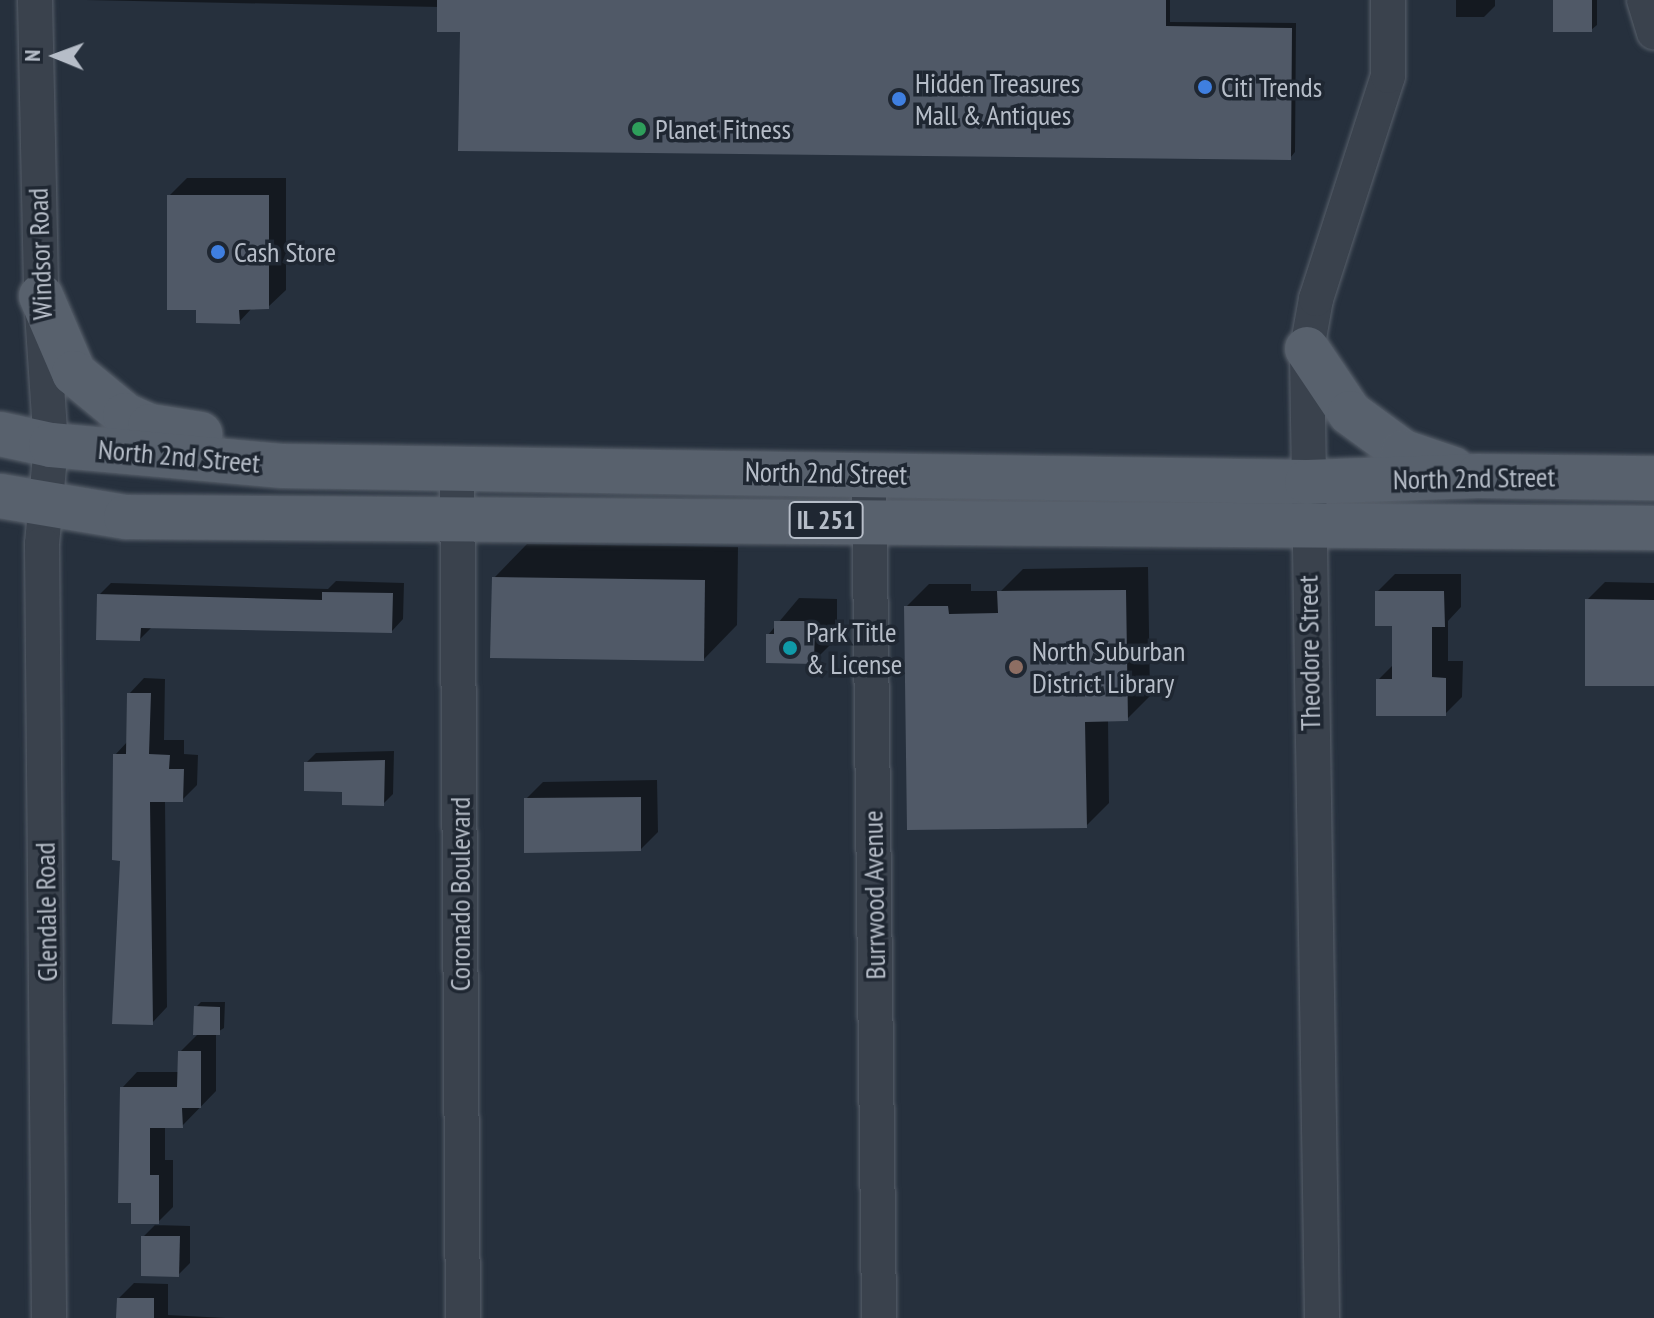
<!DOCTYPE html>
<style>
body{margin:0}
#map{position:relative;width:1654px;height:1318px;overflow:hidden;background:#26303d;font-family:"PT Sans Narrow",sans-serif}
div>[style]{position:absolute}
.shadow>*{inset:0;background:#0007}
.building>*{inset:0;background:#505967}
.roads{filter:drop-shadow(0 0 2px #58606b) drop-shadow(0 0 2px #58606b)}
.minor>*{height:34px;margin:-17px;padding:0 17px;transform-origin:17px;border-radius:17px;background:#3a424d}
.major>*{height:44px;margin:-22px;padding:0 22px;transform-origin:22px;border-radius:22px;background:#58616d}
.dots>*{width:22px;height:22px;translate:-50% -50%;box-sizing:border-box;border:4px solid #1f2732;border-radius:50%}
span{translate:-50% -50%;white-space:nowrap;text-align:center;line-height:1.15;-webkit-text-stroke:7px #1f2732;paint-order:stroke}
.shield-label span{padding:2px 6px;background:#1f2732;border:2px solid;border-radius:6px;-webkit-text-stroke-width:0}
.shield-label{font-size:26px;color:#b6bdc8;font-weight:700}
.poi-label{font-size:28px;color:#b6bdc8}
.left{translate:0 -50%;text-align:left}
.street-label{font-size:28px;color:#b6bdc8}
.north{position:absolute;left:16px;top:16px;width:80px;height:80px;-webkit-text-stroke:6px #1f2732;paint-order:stroke;rotate:271deg;font-size:22px;font-weight:700;line-height:32px;text-align:center;color:#b6bdc8}
.north::after{content:'';display:block;margin:auto;width:28px;height:36px;background:#b6bdc8;clip-path:polygon(50% 0,100% 100%,50% 72%,0 100%)}
</style>
<div id="map">
<div class="shadow">
<i style="clip-path:polygon(85px 0,1170px 0,1170px 22px,1296px 23px,1295px 152px,1290px 158px,462px 30px,439px 7px)"></i>
<i style="clip-path:polygon(1456px 0,1495px 0,1495px 6px,1484px 17px,1456px 17px)"></i>
<i style="clip-path:polygon(1555px 0,1597px 0,1597px 25px,1591px 30px)"></i>
<i style="clip-path:polygon(187px 178px,286px 178px,286px 290px,268px 307px,253px 307px,239px 322px,198px 308px,169px 196px)"></i>
<i style="clip-path:polygon(527px 544px,738px 547px,737px 625px,704px 659px,494px 578px)"></i>
<i style="clip-path:polygon(1148px 567px,1150px 696px,1127px 719px,1108px 719px,1109px 803px,1086px 826px,906px 607px,929px 584px,971px 584px,971px 591px,1001px 591px,1023px 569px)"></i>
<i style="clip-path:polygon(1395px 574px,1461px 574px,1461px 607px,1448px 621px,1448px 661px,1463px 661px,1462px 697px,1445px 714px,1378px 680px,1394px 664px,1394px 624px,1377px 592px)"></i>
<i style="clip-path:polygon(336px 581px,404px 583px,403px 619px,392px 631px,151px 628px,140px 639px,99px 595px,111px 583px,328px 589px)"></i>
<i style="clip-path:polygon(1605px 582px,1654px 583px,1654px 686px,1587px 600px)"></i>
<i style="clip-path:polygon(799px 598px,837px 599px,837px 638px,813px 662px,768px 635px)"></i>
<i style="clip-path:polygon(144px 678px,165px 679px,164px 740px,184px 740px,184px 754px,198px 755px,197px 785px,182px 800px,165px 800px,167px 1007px,152px 1023px,122px 859px,115px 755px,128px 741px,129px 694px)"></i>
<i style="clip-path:polygon(394px 751px,393px 794px,383px 804px,344px 790px,306px 763px,316px 753px)"></i>
<i style="clip-path:polygon(657px 780px,658px 832px,641px 849px,526px 799px,543px 782px)"></i>
<i style="clip-path:polygon(201px 1002px,225px 1002px,224px 1028px,216px 1033px,216px 1091px,182px 1126px,165px 1126px,165px 1160px,173px 1160px,173px 1207px,155px 1225px,190px 1226px,190px 1263px,178px 1275px,143px 1237px,158px 1222px,122px 1088px,137px 1072px,180px 1072px,180px 1052px,199px 1033px,196px 1007px)"></i>
<i style="clip-path:polygon(134px 1283px,168px 1284px,168px 1315px,226px 1318px,119px 1318px,119px 1298px)"></i>
</div>
<div class="building">
<i style="clip-path:polygon(437px 0,1166px 0,1166px 26px,1292px 28px,1291px 160px,458px 151px,460px 32px,437px 32px)"></i>
<i style="clip-path:polygon(1553px 0,1592px 0,1592px 32px,1553px 32px)"></i>
<i style="clip-path:polygon(167px 195px,269px 195px,269px 309px,239px 310px,240px 324px,196px 323px,196px 310px,167px 310px)"></i>
<i style="clip-path:polygon(492px 577px,705px 580px,704px 661px,490px 658px)"></i>
<i style="clip-path:polygon(1126px 590px,1128px 721px,1085px 722px,1087px 828px,907px 830px,904px 606px,948px 606px,949px 614px,998px 613px,997px 591px)"></i>
<i style="clip-path:polygon(1375px 591px,1444px 591px,1445px 627px,1432px 627px,1432px 677px,1446px 678px,1446px 716px,1376px 716px,1376px 679px,1392px 679px,1392px 626px,1375px 626px)"></i>
<i style="clip-path:polygon(322px 592px,393px 593px,392px 633px,141px 628px,140px 641px,96px 640px,97px 594px,322px 600px)"></i>
<i style="clip-path:polygon(1585px 599px,1654px 600px,1654px 686px,1585px 686px)"></i>
<i style="clip-path:polygon(774px 621px,815px 621px,814px 664px,766px 663px,766px 634px,774px 634px)"></i>
<i style="clip-path:polygon(127px 693px,151px 693px,149px 754px,170px 755px,169px 769px,184px 769px,183px 802px,150px 802px,153px 1025px,112px 1024px,120px 861px,112px 860px,113px 754px,126px 754px)"></i>
<i style="clip-path:polygon(385px 760px,384px 806px,342px 805px,342px 792px,304px 791px,304px 762px)"></i>
<i style="clip-path:polygon(641px 797px,641px 851px,524px 853px,524px 798px)"></i>
<i style="clip-path:polygon(194px 1006px,220px 1007px,220px 1035px,193px 1035px)"></i>
<i style="clip-path:polygon(178px 1051px,201px 1051px,201px 1108px,182px 1108px,183px 1128px,150px 1128px,150px 1175px,159px 1175px,159px 1224px,131px 1224px,131px 1203px,118px 1203px,120px 1087px,177px 1087px)"></i>
<i style="clip-path:polygon(141px 1236px,180px 1236px,179px 1277px,141px 1276px)"></i>
<i style="clip-path:polygon(117px 1298px,154px 1298px,154px 1318px,116px 1318px)"></i>
</div>
<div class="roads">
<div class="minor">
<i style="left:35px;top:0;width:296px;rotate:88.8deg"></i>
<i style="left:41px;top:296px;width:149px;rotate:86.2deg"></i>
<i style="left:51px;top:445px;width:99px;rotate:95.2deg"></i>
<i style="left:42px;top:544px;width:774px;rotate:89.48deg"></i>
<i style="left:1644px;top:0;width:34px;rotate:73deg"></i>
<i style="left:457px;top:469px;width:849px;rotate:89.6deg"></i>
<i style="left:869px;top:472px;width:846px;rotate:89.32deg"></i>
<i style="left:1322px;top:1318px;width:969px;rotate:-90.89deg"></i>
<i style="left:1307px;top:349px;width:51px;rotate:-79.8deg"></i>
<i style="left:1316px;top:299px;width:234px;rotate:-72.1deg"></i>
<i style="left:1388px;top:76px;width:76px;rotate:-90deg"></i>
</div>
<div class="major">
<i style="left:41px;top:296px;width:84px;rotate:66.8deg"></i>
<i style="left:74px;top:373px;width:66px;rotate:39.5deg"></i>
<i style="left:125px;top:415px;width:27px;rotate:24deg"></i>
<i style="left:150px;top:426px;width:51px;rotate:9.1deg"></i>
<i style="left:1307px;top:349px;width:77px;rotate:56.1deg"></i>
<i style="left:1350px;top:413px;width:66px;rotate:36.3deg"></i>
<i style="left:1403px;top:452px;width:53px;rotate:18.8deg"></i>
<i style="left:0;top:434px;width:52px;rotate:12.2deg"></i>
<i style="left:51px;top:445px;width:233px;rotate:5.2deg"></i>
<i style="left:283px;top:466px;width:1024px;rotate:0.9deg"></i>
<i style="left:1307px;top:482px;width:171px;rotate:-2deg"></i>
<i style="left:1478px;top:476px;width:176px;rotate:0.7deg"></i>
<i style="left:0;top:496px;width:128px;rotate:9.5deg"></i>
<i style="left:126px;top:517px;width:1528px;rotate:0.41deg"></i>
</div>
</div>
<div class="dots">
<i style="left:1205px;top:87px;background:#3f7fe0"></i>
<i style="left:899px;top:99px;background:#3f7fe0"></i>
<i style="left:639px;top:129px;background:#2e9e5b"></i>
<i style="left:218px;top:252px;background:#3f7fe0"></i>
<i style="left:790px;top:648px;background:#0f9aa8"></i>
<i style="left:1016px;top:667px;background:#8d6e63"></i>
</div>
<div class="shield-label">
<span style="left:826px;top:520px">IL 251</span>
</div>
<div class="poi-label">
<span class="left" style="left:915px;top:99px">Hidden Treasures<br>Mall &amp; Antiques</span>
<span class="left" style="left:1221px;top:87px">Citi Trends</span>
<span class="left" style="left:655px;top:129px">Planet Fitness</span>
<span class="left" style="left:234px;top:252px">Cash Store</span>
<span class="left" style="left:806px;top:648px">Park Title<br>&amp; License</span>
<span class="left" style="left:1032px;top:667px">North Suburban<br>District Library</span>
</div>
<div class="street-label">
<span style="left:40px;top:254px;rotate:-92deg">Windsor Road</span>
<span style="left:179px;top:456px;rotate:5deg">North 2nd Street</span>
<span style="left:826px;top:473px;rotate:1deg">North 2nd Street</span>
<span style="left:1474px;top:478px;rotate:-1deg">North 2nd Street</span>
<span style="left:1309px;top:653px;rotate:-91deg">Theodore Street</span>
<span style="left:460px;top:894px;rotate:-90deg">Coronado Boulevard</span>
<span style="left:874px;top:895px;rotate:-91deg">Burrwood Avenue</span>
<span style="left:46px;top:912px;rotate:-91deg">Glendale Road</span>
</div>
<div class="north">N</div>
</div>
